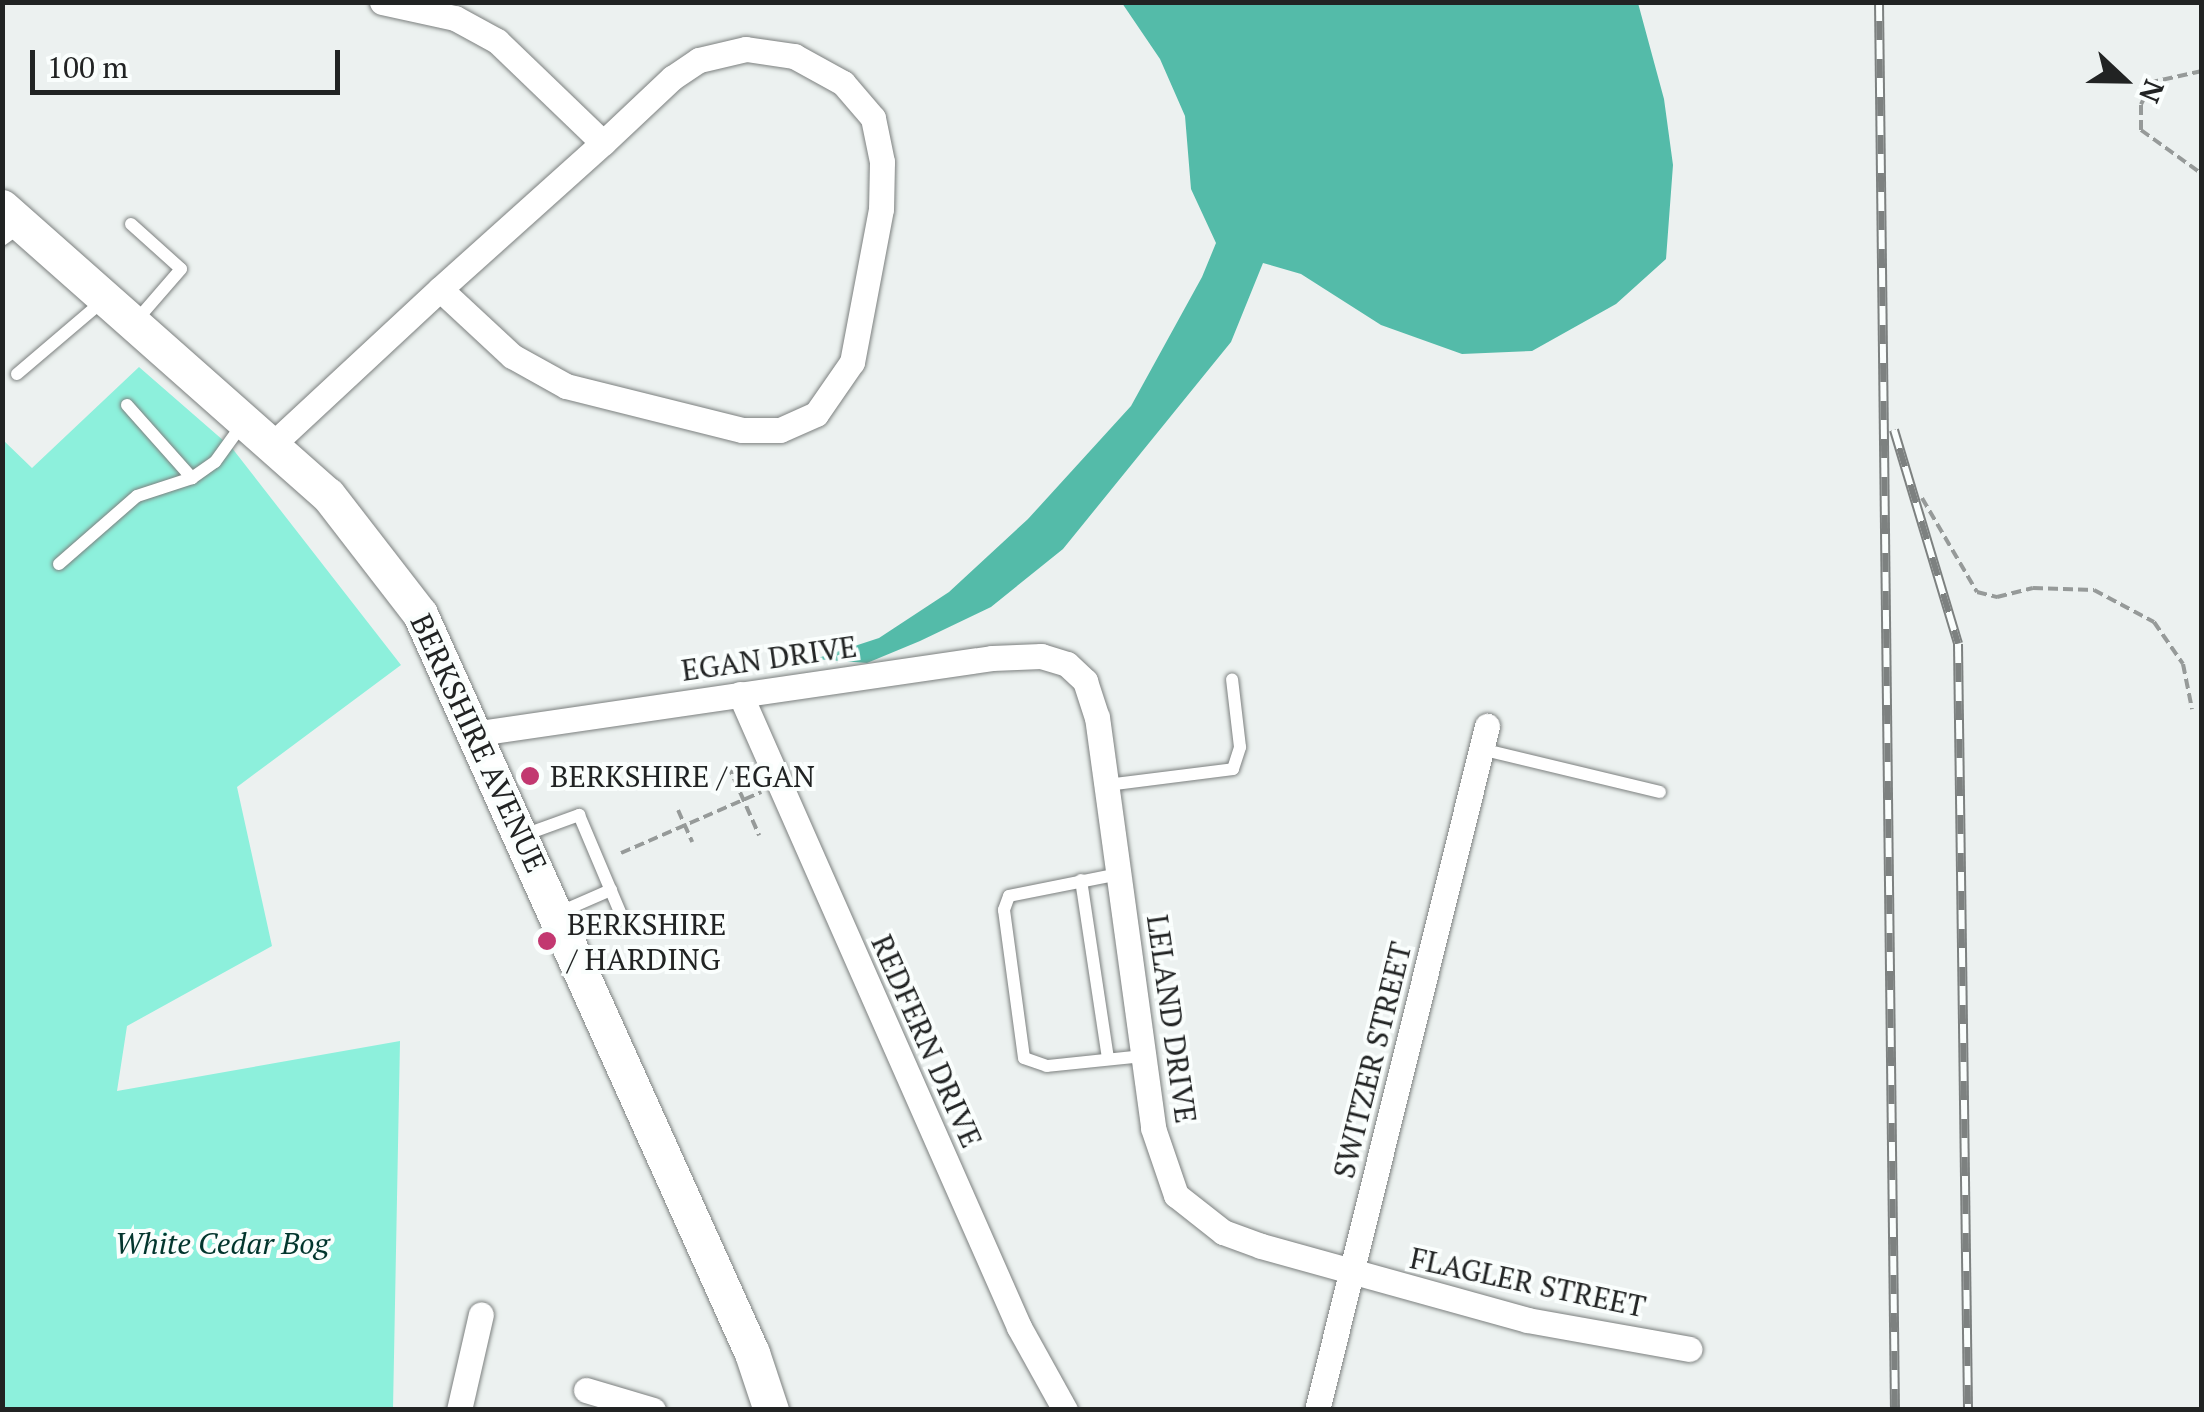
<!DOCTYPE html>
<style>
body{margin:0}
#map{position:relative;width:2204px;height:1412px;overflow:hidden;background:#ecf1f0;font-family:"PT Serif",serif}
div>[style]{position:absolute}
.green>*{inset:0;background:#8df0dc}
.water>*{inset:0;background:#54bba9}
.path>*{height:4px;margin-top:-2px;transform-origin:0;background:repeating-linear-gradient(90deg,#969a99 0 10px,transparent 0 15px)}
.roads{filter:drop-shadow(0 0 2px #7c807f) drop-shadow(0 0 2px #7c807f)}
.lane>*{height:12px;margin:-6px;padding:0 6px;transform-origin:6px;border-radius:6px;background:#fff}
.street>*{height:25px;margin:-12.5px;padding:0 12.5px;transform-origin:12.5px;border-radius:12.5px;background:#fff}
.secondary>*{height:35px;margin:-17.5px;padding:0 17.5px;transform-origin:17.5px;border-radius:17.5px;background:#fff}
.rail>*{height:10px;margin-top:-5px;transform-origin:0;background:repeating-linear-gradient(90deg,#fafefd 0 19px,#7d8180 0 38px);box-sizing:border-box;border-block:2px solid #7d8180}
.dots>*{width:28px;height:28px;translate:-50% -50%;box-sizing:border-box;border:5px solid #fafefd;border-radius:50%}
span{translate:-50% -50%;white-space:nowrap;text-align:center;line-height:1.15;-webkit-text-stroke:8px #fafefd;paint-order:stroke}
.street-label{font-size:30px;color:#212323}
.poi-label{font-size:30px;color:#212323}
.left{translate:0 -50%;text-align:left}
.park-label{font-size:30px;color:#02352d;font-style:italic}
.frame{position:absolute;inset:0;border:5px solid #212323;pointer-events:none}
.north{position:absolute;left:2074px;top:30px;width:100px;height:100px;-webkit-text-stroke:8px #fafefd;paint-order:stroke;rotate:112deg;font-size:28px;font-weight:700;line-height:40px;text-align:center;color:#212323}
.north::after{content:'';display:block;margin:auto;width:35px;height:45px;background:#212323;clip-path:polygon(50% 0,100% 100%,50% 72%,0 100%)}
.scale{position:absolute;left:30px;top:50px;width:310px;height:45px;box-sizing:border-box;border:5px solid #212323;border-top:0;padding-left:12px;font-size:30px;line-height:35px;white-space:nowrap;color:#212323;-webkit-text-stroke:8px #fafefd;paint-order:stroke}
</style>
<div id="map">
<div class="green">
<i style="clip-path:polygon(139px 367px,232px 448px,401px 665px,237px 787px,272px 946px,127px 1026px,117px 1091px,400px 1041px,393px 1409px,3px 1409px,2px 439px,32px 468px)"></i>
</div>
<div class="water">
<i style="clip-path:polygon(1122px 3px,1638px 3px,1664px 99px,1673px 165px,1666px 259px,1616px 304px,1532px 351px,1462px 354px,1381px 325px,1301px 274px,1263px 263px,1231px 342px,1063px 549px,991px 607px,920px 641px,867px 663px,815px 659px,879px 638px,949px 592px,1028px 519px,1131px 406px,1202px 277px,1216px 243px,1191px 189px,1185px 116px,1160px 59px)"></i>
</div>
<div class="path">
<i style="left:2202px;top:71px;width:51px;rotate:167.6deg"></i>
<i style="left:2152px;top:82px;width:25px;rotate:116deg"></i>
<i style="left:2141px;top:105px;width:25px;rotate:90deg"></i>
<i style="left:2141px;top:130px;width:75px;rotate:35.8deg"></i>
<i style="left:1922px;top:498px;width:109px;rotate:59.7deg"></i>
<i style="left:1977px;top:592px;width:21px;rotate:14deg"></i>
<i style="left:1997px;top:597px;width:37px;rotate:-14deg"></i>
<i style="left:2033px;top:588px;width:61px;rotate:1.9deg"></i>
<i style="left:2094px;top:590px;width:68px;rotate:28.1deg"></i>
<i style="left:2154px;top:622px;width:51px;rotate:55.4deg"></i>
<i style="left:2183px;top:664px;width:46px;rotate:78.7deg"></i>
<i style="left:728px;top:765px;width:77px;rotate:66.1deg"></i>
<i style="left:678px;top:810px;width:35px;rotate:66deg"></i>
<i style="left:621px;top:853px;width:153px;rotate:-23.5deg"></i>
</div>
<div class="roads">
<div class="lane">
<i style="left:131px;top:224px;width:67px;rotate:42deg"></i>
<i style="left:181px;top:269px;width:69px;rotate:130.9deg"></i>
<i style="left:2px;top:240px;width:24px;rotate:-36deg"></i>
<i style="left:17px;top:374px;width:114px;rotate:-40.4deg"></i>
<i style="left:127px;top:405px;width:98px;rotate:48.3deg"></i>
<i style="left:192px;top:478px;width:28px;rotate:-35deg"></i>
<i style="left:215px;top:462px;width:49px;rotate:-54.1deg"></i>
<i style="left:59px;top:564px;width:103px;rotate:-41.1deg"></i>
<i style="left:137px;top:496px;width:58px;rotate:-18.1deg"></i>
<i style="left:1481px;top:749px;width:184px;rotate:13.5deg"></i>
<i style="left:1107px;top:785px;width:127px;rotate:-7.2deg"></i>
<i style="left:1233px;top:769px;width:23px;rotate:-72deg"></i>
<i style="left:1240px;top:747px;width:68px;rotate:-96.7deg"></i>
<i style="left:524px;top:835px;width:59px;rotate:-20deg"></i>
<i style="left:579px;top:815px;width:113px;rotate:67.1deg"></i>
<i style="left:1119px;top:874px;width:112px;rotate:168.7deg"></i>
<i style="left:1009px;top:896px;width:15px;rotate:110deg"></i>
<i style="left:1004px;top:910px;width:149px;rotate:82.3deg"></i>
<i style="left:1024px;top:1058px;width:24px;rotate:19deg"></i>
<i style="left:1047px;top:1066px;width:98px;rotate:-5.9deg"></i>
<i style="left:1081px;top:880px;width:181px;rotate:81.4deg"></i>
<i style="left:558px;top:913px;width:58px;rotate:-23.5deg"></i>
</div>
<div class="street">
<i style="left:382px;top:2px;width:75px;rotate:12.4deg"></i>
<i style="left:455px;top:18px;width:48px;rotate:28.7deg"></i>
<i style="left:497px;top:41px;width:147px;rotate:43.9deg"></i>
<i style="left:272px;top:445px;width:229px;rotate:-42.9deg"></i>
<i style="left:440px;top:289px;width:219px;rotate:-41.9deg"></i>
<i style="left:603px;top:143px;width:95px;rotate:-43.3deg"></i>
<i style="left:672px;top:78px;width:32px;rotate:-34deg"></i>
<i style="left:699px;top:60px;width:48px;rotate:-13.2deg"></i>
<i style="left:746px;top:49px;width:49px;rotate:8.3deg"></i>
<i style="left:794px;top:56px;width:56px;rotate:28.9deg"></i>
<i style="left:843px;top:83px;width:46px;rotate:49.4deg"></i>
<i style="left:873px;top:118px;width:45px;rotate:78.4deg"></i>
<i style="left:882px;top:162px;width:47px;rotate:91.2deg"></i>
<i style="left:881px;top:209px;width:156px;rotate:100.7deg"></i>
<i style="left:852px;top:362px;width:63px;rotate:124.7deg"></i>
<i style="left:816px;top:414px;width:39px;rotate:156deg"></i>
<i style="left:780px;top:430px;width:38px;rotate:180deg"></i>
<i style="left:742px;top:430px;width:181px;rotate:-166deg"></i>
<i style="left:566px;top:386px;width:62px;rotate:-150.9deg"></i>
<i style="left:512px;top:356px;width:98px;rotate:-137.1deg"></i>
<i style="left:740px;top:694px;width:692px;rotate:66.21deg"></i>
<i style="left:1019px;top:1327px;width:95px;rotate:61deg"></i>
<i style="left:479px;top:733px;width:518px;rotate:-8.32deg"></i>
<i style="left:992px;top:658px;width:49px;rotate:-2.3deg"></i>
<i style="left:1041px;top:656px;width:27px;rotate:17deg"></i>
<i style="left:1067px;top:664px;width:25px;rotate:43deg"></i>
<i style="left:1085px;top:681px;width:38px;rotate:72deg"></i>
<i style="left:1097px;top:717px;width:415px;rotate:82.2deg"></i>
<i style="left:1153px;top:1128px;width:71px;rotate:71.1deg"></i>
<i style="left:1176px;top:1195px;width:60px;rotate:38.2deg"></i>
<i style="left:1223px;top:1232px;width:40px;rotate:20.2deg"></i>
<i style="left:1261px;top:1246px;width:276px;rotate:15.5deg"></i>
<i style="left:1527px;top:1320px;width:165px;rotate:10.1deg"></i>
<i style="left:586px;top:1390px;width:70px;rotate:16.6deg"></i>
<i style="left:459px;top:1410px;width:98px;rotate:-77.1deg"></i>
<i style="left:1317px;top:1410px;width:705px;rotate:-76.04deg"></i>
</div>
<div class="secondary">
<i style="left:2px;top:207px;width:435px;rotate:41.5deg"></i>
<i style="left:328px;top:495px;width:150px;rotate:52.3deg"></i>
<i style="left:420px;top:614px;width:810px;rotate:65.81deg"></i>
<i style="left:752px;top:1353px;width:60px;rotate:71.6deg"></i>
</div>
</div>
<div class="rail">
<i style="left:1879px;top:2px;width:1408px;rotate:89.35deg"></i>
<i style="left:1894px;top:430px;width:223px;rotate:73.3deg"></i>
<i style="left:1958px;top:644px;width:766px;rotate:89.25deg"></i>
</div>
<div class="dots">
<i style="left:530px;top:776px;background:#c23870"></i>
<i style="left:547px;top:941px;background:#c23870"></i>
</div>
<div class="street-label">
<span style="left:769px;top:658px;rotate:-8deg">EGAN DRIVE</span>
<span style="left:479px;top:743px;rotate:65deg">BERKSHIRE AVENUE</span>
<span style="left:1172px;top:1019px;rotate:82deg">LELAND DRIVE</span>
<span style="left:927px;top:1041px;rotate:66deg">REDFERN DRIVE</span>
<span style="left:1372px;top:1060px;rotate:-76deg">SWITZER STREET</span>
<span style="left:1528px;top:1282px;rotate:12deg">FLAGLER STREET</span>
</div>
<div class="poi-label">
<span class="left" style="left:550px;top:776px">BERKSHIRE / EGAN</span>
<span class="left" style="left:567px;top:941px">BERKSHIRE<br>/ HARDING</span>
</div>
<div class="park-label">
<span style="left:222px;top:1243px">White Cedar Bog</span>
</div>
<div class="frame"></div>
<div class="north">N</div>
<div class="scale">100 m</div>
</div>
